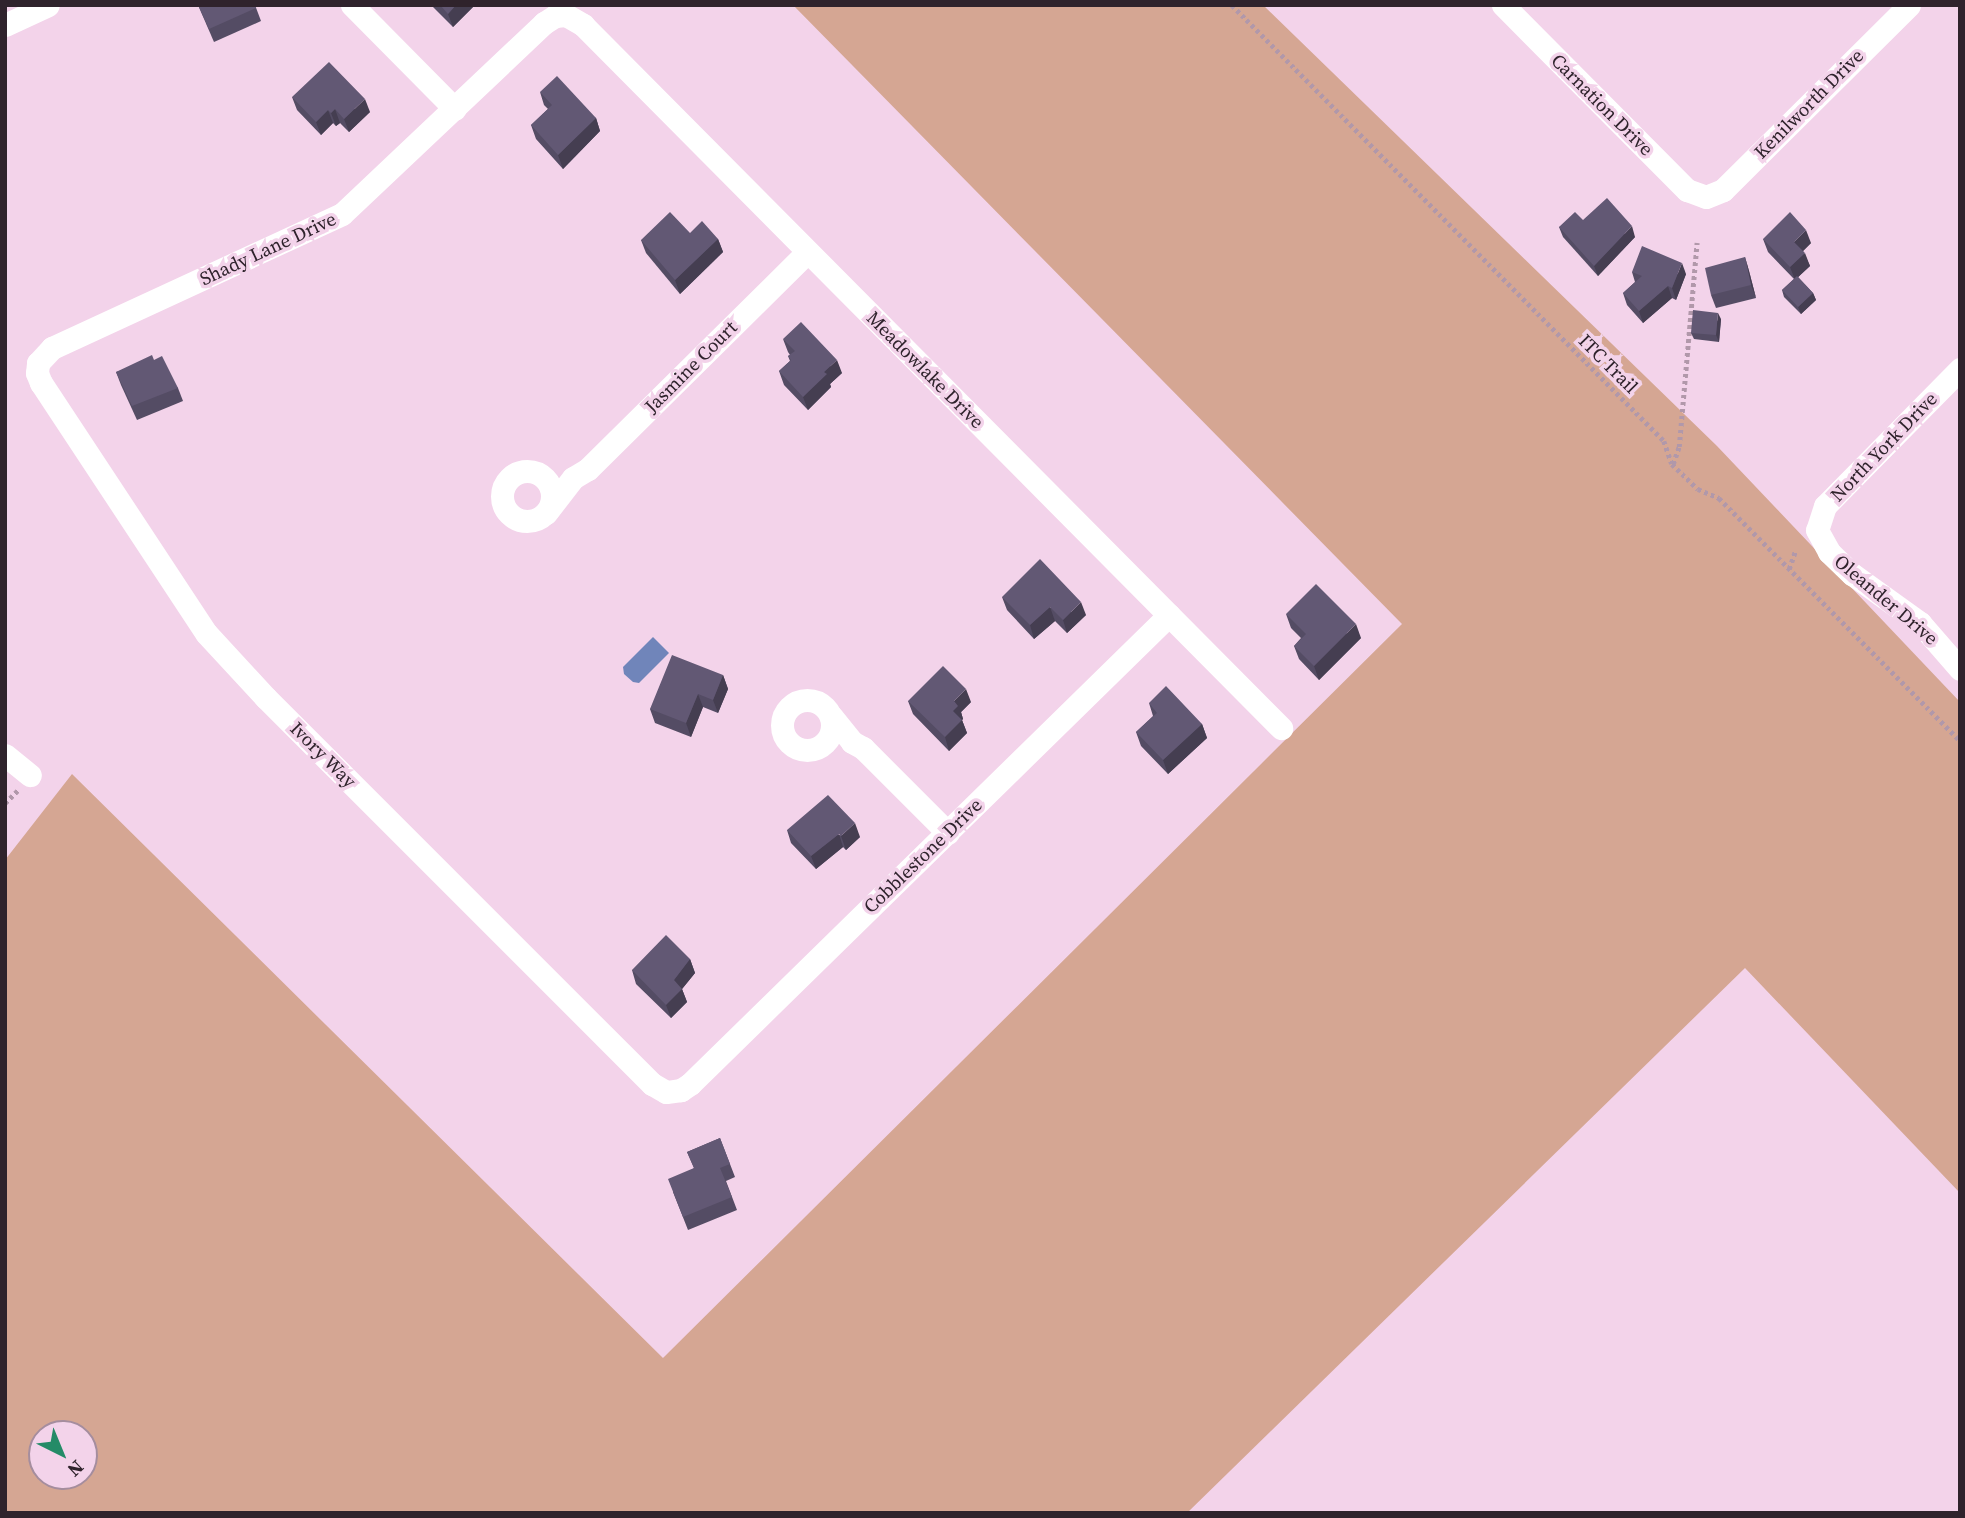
<!DOCTYPE html>
<style>
body{margin:0}
#map{position:relative;width:1965px;height:1518px;overflow:hidden;background:#f3d3ea;font-family:"Source Serif 4",serif}
div>[style]{position:absolute}
.green>*{inset:0;background:#d5a693}
.water>*{inset:0;background:#7085ba}
.path>*{height:4.5px;margin-top:-2.25px;transform-origin:0;background:repeating-linear-gradient(90deg,#b198aa 0 3.5px,transparent 0 7px)}
.minor>*{height:23px;margin:-11.5px;padding:0 11.5px;transform-origin:11.5px;border-radius:11.5px;background:#fff}
.minor>.ring{margin:-11.5px;padding:0;box-sizing:content-box;background:none;border:23px solid #fff;border-radius:50%}
.wall>*{inset:0;background:#544c64}
.shaded-wall>*{inset:0;background:#453e51}
.building>*{inset:0;background:#625874}
span{translate:-50% -50%;white-space:nowrap;text-align:center;line-height:1.15;-webkit-text-stroke:7px #f3d3ea;paint-order:stroke}
.street-label{font-size:19px;color:#2f232c}
.frame{position:absolute;inset:0;border:7px solid #2f232c;pointer-events:none}
.north{position:absolute;left:28px;top:1420px;width:70px;height:70px;box-sizing:border-box;background:#f3d3ea;border:2px solid #a58d9e;border-radius:50%;rotate:137deg;font-size:19px;font-weight:700;line-height:28px;text-align:center;color:#2f232c}
.north::after{content:'';display:block;margin:auto;width:24px;height:32px;background:#248b67;clip-path:polygon(50% 0,100% 100%,50% 72%,0 100%)}
</style>
<div id="map">
<div class="green">
<i style="clip-path:polygon(evenodd,793px 5px,1263px 5px,1717px 446px,1960px 702px,1960px 1193px,1745px 968px,1187px 1513px,5px 1513px,5px 860px,72px 774px,663px 1358px,1402px 624px,793px 5px,42px 1434px,84px 1434px,84px 1476px,42px 1476px,42px 1434px)"></i>
</div>
<div class="water">
<i style="clip-path:polygon(653px 637px,669px 653px,639px 683px,633px 682px,624px 674px,623px 667px)"></i>
</div>
<div class="path">
<i style="left:1232px;top:5px;width:614px;rotate:45.26deg"></i>
<i style="left:1664px;top:441px;width:24px;rotate:71deg"></i>
<i style="left:1672px;top:464px;width:36px;rotate:44deg"></i>
<i style="left:1698px;top:489px;width:23px;rotate:23deg"></i>
<i style="left:1719px;top:498px;width:342px;rotate:45.2deg"></i>
<i style="left:1673px;top:464px;width:18px;rotate:-71deg"></i>
<i style="left:1679px;top:447px;width:205px;rotate:-85deg"></i>
<i style="left:1789px;top:569px;width:18px;rotate:-71deg"></i>
<i style="left:5px;top:803px;width:18px;rotate:-45deg"></i>
</div>
<div class="minor">
<i style="left:352px;top:5px;width:146px;rotate:45.3deg"></i>
<i style="left:1503px;top:5px;width:261px;rotate:45.2deg"></i>
<i style="left:1687px;top:190px;width:20px;rotate:20deg"></i>
<i style="left:1706px;top:197px;width:18px;rotate:-22deg"></i>
<i style="left:1723px;top:190px;width:262px;rotate:-44.8deg"></i>
<i style="left:5px;top:25px;width:47px;rotate:-24.9deg"></i>
<i style="left:1960px;top:369px;width:192px;rotate:134.6deg"></i>
<i style="left:1825px;top:506px;width:25px;rotate:108deg"></i>
<i style="left:1817px;top:530px;width:25px;rotate:61deg"></i>
<i style="left:1829px;top:552px;width:32px;rotate:44deg"></i>
<i style="left:1852px;top:574px;width:84px;rotate:35.8deg"></i>
<i style="left:1920px;top:623px;width:61px;rotate:49deg"></i>
<i class="ring" style="left:502px;top:471px;width:27px;height:27px"></i>
<i style="left:546px;top:513px;width:44px;rotate:-52.4deg"></i>
<i style="left:573px;top:478px;width:17px;rotate:-31deg"></i>
<i style="left:588px;top:469px;width:308px;rotate:-44.7deg"></i>
<i style="left:1169px;top:615px;width:670px;rotate:135.6deg"></i>
<i style="left:690px;top:1084px;width:11px;rotate:146deg"></i>
<i style="left:681px;top:1090px;width:15px;rotate:172deg"></i>
<i style="left:666px;top:1092px;width:16px;rotate:-150deg"></i>
<i style="left:652px;top:1084px;width:546px;rotate:-135deg"></i>
<i style="left:266px;top:698px;width:88px;rotate:-132.7deg"></i>
<i style="left:206px;top:633px;width:300px;rotate:-123.4deg"></i>
<i style="left:41px;top:383px;width:11px;rotate:-112deg"></i>
<i style="left:37px;top:373px;width:10px;rotate:-84deg"></i>
<i style="left:38px;top:363px;width:21px;rotate:-47deg"></i>
<i style="left:52px;top:348px;width:319px;rotate:-24.8deg"></i>
<i style="left:342px;top:214px;width:278px;rotate:-43.4deg"></i>
<i style="left:544px;top:23px;width:13px;rotate:-32deg"></i>
<i style="left:555px;top:16px;width:11px;rotate:-5deg"></i>
<i style="left:566px;top:15px;width:20px;rotate:30deg"></i>
<i style="left:583px;top:25px;width:991px;rotate:45.2deg"></i>
<i class="ring" style="left:782px;top:700px;width:27px;height:27px"></i>
<i style="left:832px;top:717px;width:32px;rotate:51deg"></i>
<i style="left:852px;top:742px;width:13px;rotate:29deg"></i>
<i style="left:863px;top:748px;width:120px;rotate:45deg"></i>
<i style="left:5px;top:755px;width:32px;rotate:39deg"></i>
</div>
<div class="wall">
<i style="clip-path:polygon(198px 5px,255px 5px,261px 21px,214px 42px)"></i>
<i style="clip-path:polygon(431px 5px,475px 5px,453px 27px)"></i>
<i style="clip-path:polygon(540px 92px,596px 118px,600px 131px,563px 169px,536px 139px,531px 125px,548px 109px,544px 105px)"></i>
<i style="clip-path:polygon(292px 97px,370px 112px,349px 132px,340px 123px,336px 126px,333px 123px,321px 135px,297px 110px)"></i>
<i style="clip-path:polygon(1583px 220px,1635px 237px,1598px 276px,1563px 237px,1559px 227px)"></i>
<i style="clip-path:polygon(690px 233px,718px 239px,723px 252px,680px 294px,646px 253px,641px 240px)"></i>
<i style="clip-path:polygon(1763px 239px,1811px 243px,1803px 251px,1810px 266px,1798px 277px,1813px 293px,1816px 300px,1801px 314px,1784px 297px,1782px 290px,1794px 279px,1768px 252px)"></i>
<i style="clip-path:polygon(1745px 257px,1749px 271px,1756px 298px,1716px 308px,1711px 295px)"></i>
<i style="clip-path:polygon(1632px 272px,1686px 274px,1676px 300px,1672px 298px,1643px 323px,1627px 305px,1623px 293px,1635px 282px)"></i>
<i style="clip-path:polygon(1721px 319px,1719px 342px,1694px 339px,1691px 333px)"></i>
<i style="clip-path:polygon(783px 339px,842px 373px,830px 384px,831px 387px,808px 410px,784px 385px,779px 371px,790px 361px,788px 356px,790px 355px,788px 352px)"></i>
<i style="clip-path:polygon(154px 360px,178px 388px,183px 401px,137px 420px,121px 385px,116px 372px)"></i>
<i style="clip-path:polygon(1002px 597px,1086px 615px,1067px 633px,1055px 621px,1034px 639px,1007px 610px)"></i>
<i style="clip-path:polygon(1286px 614px,1361px 638px,1319px 680px,1299px 659px,1294px 646px,1301px 638px,1291px 628px)"></i>
<i style="clip-path:polygon(723px 675px,728px 689px,718px 713px,703px 707px,691px 737px,655px 723px,650px 709px)"></i>
<i style="clip-path:polygon(908px 701px,971px 702px,961px 712px,963px 719px,962px 720px,967px 733px,949px 751px,913px 714px)"></i>
<i style="clip-path:polygon(1149px 703px,1202px 724px,1207px 738px,1168px 774px,1141px 746px,1136px 732px,1153px 716px)"></i>
<i style="clip-path:polygon(787px 830px,860px 837px,846px 850px,843px 847px,816px 869px,791px 843px)"></i>
<i style="clip-path:polygon(690px 959px,695px 973px,682px 989px,687px 1002px,671px 1018px,636px 984px,632px 970px)"></i>
<i style="clip-path:polygon(720px 1138px,735px 1177px,726px 1181px,737px 1210px,688px 1230px,673px 1192px,694px 1168px,687px 1152px)"></i>
</div>
<div class="shaded-wall">
<i style="clip-path:polygon(456px 5px,475px 5px,453px 27px,448px 14px)"></i>
<i style="clip-path:polygon(365px 99px,370px 112px,349px 132px,344px 119px)"></i>
<i style="clip-path:polygon(335px 109px,340px 123px,336px 126px,331px 113px)"></i>
<i style="clip-path:polygon(328px 110px,333px 123px,321px 135px,316px 122px)"></i>
<i style="clip-path:polygon(596px 118px,600px 131px,563px 169px,558px 155px)"></i>
<i style="clip-path:polygon(1632px 226px,1635px 237px,1598px 276px,1594px 266px)"></i>
<i style="clip-path:polygon(1806px 230px,1811px 243px,1799px 255px,1794px 242px)"></i>
<i style="clip-path:polygon(718px 239px,723px 252px,680px 294px,675px 280px)"></i>
<i style="clip-path:polygon(1805px 253px,1810px 266px,1795px 280px,1790px 267px)"></i>
<i style="clip-path:polygon(1745px 257px,1749px 271px,1756px 298px,1751px 285px)"></i>
<i style="clip-path:polygon(1682px 263px,1686px 274px,1676px 300px,1672px 288px)"></i>
<i style="clip-path:polygon(1668px 286px,1672px 298px,1643px 323px,1639px 311px)"></i>
<i style="clip-path:polygon(1813px 293px,1816px 300px,1801px 314px,1798px 307px)"></i>
<i style="clip-path:polygon(1718px 313px,1721px 319px,1719px 342px,1716px 335px)"></i>
<i style="clip-path:polygon(837px 360px,842px 373px,830px 384px,831px 387px,808px 410px,803px 397px,824px 372px)"></i>
<i style="clip-path:polygon(1081px 602px,1086px 615px,1067px 633px,1063px 620px)"></i>
<i style="clip-path:polygon(1050px 607px,1055px 621px,1034px 639px,1030px 625px)"></i>
<i style="clip-path:polygon(1356px 624px,1361px 638px,1319px 680px,1314px 666px)"></i>
<i style="clip-path:polygon(723px 675px,728px 689px,718px 713px,713px 700px)"></i>
<i style="clip-path:polygon(966px 689px,971px 702px,961px 712px,963px 719px,962px 720px,967px 733px,949px 751px,945px 737px,953px 711px,954px 701px)"></i>
<i style="clip-path:polygon(698px 694px,703px 707px,691px 737px,686px 723px)"></i>
<i style="clip-path:polygon(1202px 724px,1207px 738px,1168px 774px,1163px 760px)"></i>
<i style="clip-path:polygon(855px 823px,860px 837px,846px 850px,841px 836px)"></i>
<i style="clip-path:polygon(839px 834px,843px 847px,816px 869px,811px 856px)"></i>
<i style="clip-path:polygon(690px 959px,695px 973px,682px 989px,687px 1002px,671px 1018px,666px 1005px,674px 980px)"></i>
</div>
<div class="building">
<i style="clip-path:polygon(198px 5px,255px 5px,256px 8px,209px 29px)"></i>
<i style="clip-path:polygon(440px 5px,456px 5px,448px 14px)"></i>
<i style="clip-path:polygon(329px 62px,365px 99px,344px 119px,335px 109px,331px 113px,328px 110px,316px 122px,292px 97px)"></i>
<i style="clip-path:polygon(557px 76px,596px 118px,558px 155px,531px 125px,552px 105px,540px 92px)"></i>
<i style="clip-path:polygon(1607px 198px,1632px 226px,1594px 266px,1559px 227px,1575px 212px,1583px 220px)"></i>
<i style="clip-path:polygon(670px 212px,690px 233px,702px 221px,718px 239px,675px 280px,641px 240px)"></i>
<i style="clip-path:polygon(1790px 212px,1806px 230px,1794px 242px,1805px 253px,1790px 267px,1763px 239px)"></i>
<i style="clip-path:polygon(1642px 246px,1682px 263px,1672px 288px,1668px 286px,1639px 311px,1623px 293px,1642px 276px,1632px 272px)"></i>
<i style="clip-path:polygon(1745px 257px,1751px 285px,1711px 295px,1705px 268px)"></i>
<i style="clip-path:polygon(1797px 276px,1813px 293px,1798px 307px,1782px 290px)"></i>
<i style="clip-path:polygon(1693px 310px,1718px 313px,1716px 335px,1691px 333px)"></i>
<i style="clip-path:polygon(801px 322px,837px 360px,824px 372px,827px 374px,803px 397px,779px 371px,791px 360px,788px 356px,795px 351px,783px 339px)"></i>
<i style="clip-path:polygon(152px 355px,154px 360px,162px 356px,178px 388px,132px 406px,116px 372px)"></i>
<i style="clip-path:polygon(1040px 559px,1081px 602px,1063px 620px,1050px 607px,1030px 625px,1002px 597px)"></i>
<i style="clip-path:polygon(1316px 584px,1356px 624px,1314px 666px,1294px 646px,1306px 634px,1286px 614px)"></i>
<i style="clip-path:polygon(672px 655px,723px 675px,713px 700px,698px 694px,686px 723px,650px 709px)"></i>
<i style="clip-path:polygon(943px 666px,966px 689px,954px 701px,958px 706px,953px 711px,962px 720px,945px 737px,908px 701px)"></i>
<i style="clip-path:polygon(1166px 686px,1202px 724px,1163px 760px,1136px 732px,1157px 713px,1149px 703px)"></i>
<i style="clip-path:polygon(828px 795px,855px 823px,841px 836px,839px 834px,811px 856px,787px 830px)"></i>
<i style="clip-path:polygon(666px 935px,690px 959px,674px 980px,682px 989px,666px 1005px,632px 970px)"></i>
<i style="clip-path:polygon(720px 1138px,730px 1164px,720px 1168px,732px 1197px,683px 1217px,668px 1179px,694px 1168px,687px 1152px)"></i>
</div>
<div class="street-label">
<span style="left:1809px;top:104px;rotate:-45deg">Kenilworth Drive</span>
<span style="left:1602px;top:105px;rotate:45deg">Carnation Drive</span>
<span style="left:268px;top:249px;rotate:-25deg">Shady Lane Drive</span>
<span style="left:1608px;top:364px;rotate:45deg">ITC Trail</span>
<span style="left:691px;top:367px;rotate:-45deg">Jasmine Court</span>
<span style="left:925px;top:370px;rotate:45deg">Meadowlake Drive</span>
<span style="left:1884px;top:447px;rotate:-46deg">North York Drive</span>
<span style="left:1886px;top:600px;rotate:40deg">Oleander Drive</span>
<span style="left:323px;top:755px;rotate:45deg">Ivory Way</span>
<span style="left:923px;top:856px;rotate:-44deg">Cobblestone Drive</span>
</div>
<div class="frame"></div>
<div class="north">N</div>
</div>
